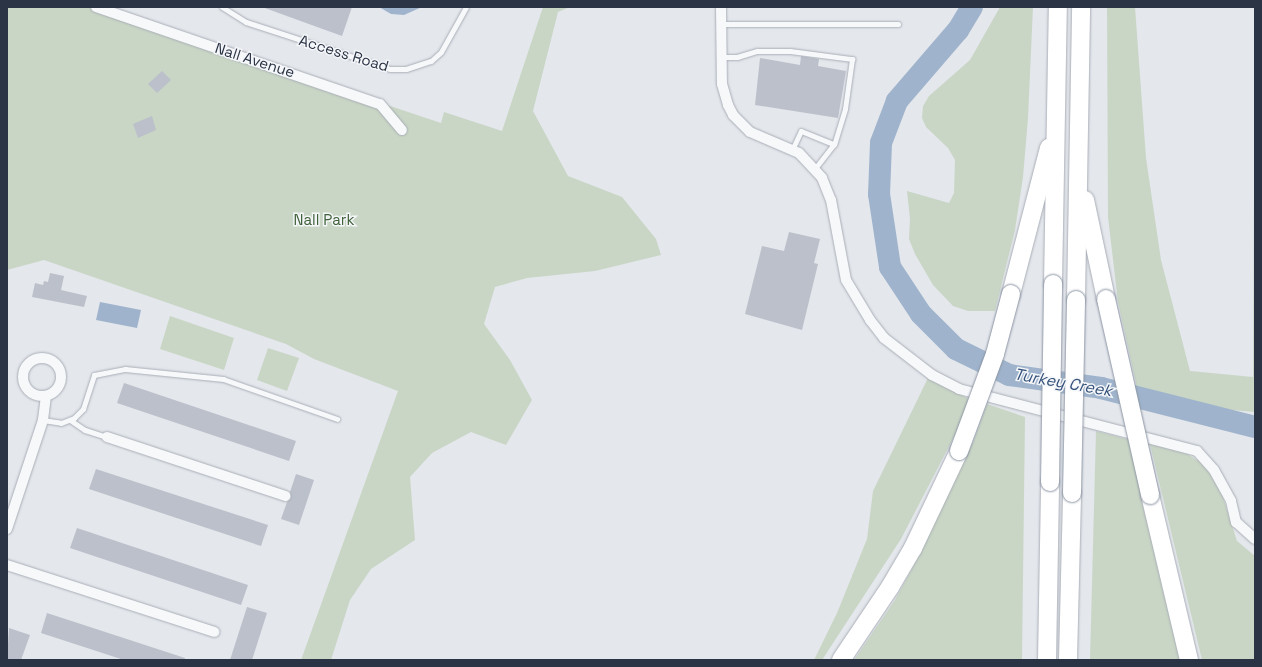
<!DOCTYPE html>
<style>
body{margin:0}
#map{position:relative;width:1262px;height:667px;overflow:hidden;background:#e4e7ec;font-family:"Space Grotesk",sans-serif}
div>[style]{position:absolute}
.green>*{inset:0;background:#c9d6c5}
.water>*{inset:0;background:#9fb4cc}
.river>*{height:22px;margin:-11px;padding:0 11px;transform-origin:11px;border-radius:11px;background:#9fb4cc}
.building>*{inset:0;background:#bbc0ca}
.roads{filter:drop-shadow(0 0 1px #a9aeb7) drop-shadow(0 0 1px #a9aeb7)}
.lane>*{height:5px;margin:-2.5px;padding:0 2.5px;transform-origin:2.5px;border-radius:2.5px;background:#f7f8fa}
.street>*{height:10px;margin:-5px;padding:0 5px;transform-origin:5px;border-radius:5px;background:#f7f8fa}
.street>.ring{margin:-5px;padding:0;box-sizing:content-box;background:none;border:10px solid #f7f8fa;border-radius:50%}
.highway>*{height:18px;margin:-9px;padding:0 9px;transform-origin:9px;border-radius:9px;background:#fff}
.bridges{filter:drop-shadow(0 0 1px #8b94a3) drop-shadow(0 0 1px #8b94a3)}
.highway-bridge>*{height:18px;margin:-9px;padding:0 9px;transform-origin:9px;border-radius:9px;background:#fff}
span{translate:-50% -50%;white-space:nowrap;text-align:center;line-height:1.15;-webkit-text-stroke:3px #f4f6f9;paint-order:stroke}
.street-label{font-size:15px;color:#2b3445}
.park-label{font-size:15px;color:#3f6138}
.water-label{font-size:16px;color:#34527a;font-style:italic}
.frame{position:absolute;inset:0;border:8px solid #2b3445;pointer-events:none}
</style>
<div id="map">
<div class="green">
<i style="clip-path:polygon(7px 7px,94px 7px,441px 123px,444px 112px,502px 131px,543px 7px,570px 7px,558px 12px,533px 111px,568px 176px,622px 197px,656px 239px,661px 255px,595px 271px,527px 278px,495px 287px,484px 324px,510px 360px,532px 400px,506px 445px,471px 432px,432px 453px,410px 477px,415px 540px,371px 569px,350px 600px,331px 660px,301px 660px,398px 391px,314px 359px,286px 344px,44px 260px,7px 270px)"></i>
<i style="clip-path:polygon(1000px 7px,1033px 7px,1028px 118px,1023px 177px,1015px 230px,995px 311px,968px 311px,953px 306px,933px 285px,915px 254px,909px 239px,910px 219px,907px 191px,949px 203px,954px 193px,955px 160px,948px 148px,926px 127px,922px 118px,923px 106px,929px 96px,970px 60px)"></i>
<i style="clip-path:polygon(1107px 7px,1135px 7px,1146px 158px,1161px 260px,1190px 371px,1253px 377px,1255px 7px,1255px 412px,1220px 409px,1137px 388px,1118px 302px,1108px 217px)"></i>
<i style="clip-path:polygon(170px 316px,234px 338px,224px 370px,160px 349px)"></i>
<i style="clip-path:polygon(268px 348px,299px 358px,287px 391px,257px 380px)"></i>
<i style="clip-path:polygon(928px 378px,969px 399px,958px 429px,901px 539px,822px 660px,814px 660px,837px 613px,867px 539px,873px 491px)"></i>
<i style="clip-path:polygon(987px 404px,1025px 417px,1022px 660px,854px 660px,895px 600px,914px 565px,974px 440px)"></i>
<i style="clip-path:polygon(1096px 431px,1130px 440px,1182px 660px,1090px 660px)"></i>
<i style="clip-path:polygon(1150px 444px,1187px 454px,1205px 465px,1223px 497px,1237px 541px,1255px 556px,1255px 660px,1202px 660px)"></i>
</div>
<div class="water">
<i style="clip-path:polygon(379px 7px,422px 7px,404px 15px,391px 14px)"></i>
<i style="clip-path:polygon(100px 302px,141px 310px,137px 328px,96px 320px)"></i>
</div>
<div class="river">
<i style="left:972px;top:7px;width:27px;rotate:121deg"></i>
<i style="left:958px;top:30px;width:94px;rotate:130.7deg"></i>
<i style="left:897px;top:101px;width:45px;rotate:110.9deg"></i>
<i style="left:881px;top:143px;width:51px;rotate:92.2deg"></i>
<i style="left:879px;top:194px;width:74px;rotate:81.4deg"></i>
<i style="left:890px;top:267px;width:56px;rotate:56.6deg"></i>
<i style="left:921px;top:314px;width:49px;rotate:45deg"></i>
<i style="left:956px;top:349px;width:59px;rotate:26.1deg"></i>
<i style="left:1009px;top:375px;width:93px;rotate:8deg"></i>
<i style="left:1101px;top:388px;width:159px;rotate:14.2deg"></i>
</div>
<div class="building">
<i style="clip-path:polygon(262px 7px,352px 7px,342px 36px)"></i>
<i style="clip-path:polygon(801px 56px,819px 59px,818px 66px,846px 71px,838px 118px,755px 105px,760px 58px,800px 65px)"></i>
<i style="clip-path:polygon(162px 71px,171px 80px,157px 93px,148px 84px)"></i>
<i style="clip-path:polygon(152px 116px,156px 130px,138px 138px,133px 124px)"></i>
<i style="clip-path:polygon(789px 232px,820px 239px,814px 263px,818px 264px,802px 330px,745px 314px,762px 246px,784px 251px)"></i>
<i style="clip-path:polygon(50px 273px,64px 276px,61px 290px,87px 296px,84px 307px,32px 297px,35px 283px,43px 285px,44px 281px,48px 282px)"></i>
<i style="clip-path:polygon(124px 383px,296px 441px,289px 461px,117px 403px)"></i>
<i style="clip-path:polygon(96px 469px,268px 525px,261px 546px,89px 489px)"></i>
<i style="clip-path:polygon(296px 474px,314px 480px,299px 525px,281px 519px,287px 502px,291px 498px,290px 492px)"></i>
<i style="clip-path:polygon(77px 528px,248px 585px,241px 605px,70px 548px)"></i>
<i style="clip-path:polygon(247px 607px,267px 613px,252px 660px,230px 660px)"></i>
<i style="clip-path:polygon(47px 613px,185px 658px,184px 660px,124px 660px,41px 633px)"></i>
<i style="clip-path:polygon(9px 628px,30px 635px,21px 660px,7px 660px)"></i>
</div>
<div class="roads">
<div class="lane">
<i style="left:222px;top:7px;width:28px;rotate:32deg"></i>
<i style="left:246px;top:22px;width:151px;rotate:18.1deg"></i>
<i style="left:390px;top:69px;width:16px"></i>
<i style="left:406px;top:69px;width:26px;rotate:-18deg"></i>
<i style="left:431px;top:61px;width:13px;rotate:-42deg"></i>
<i style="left:441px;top:52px;width:51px;rotate:-60.9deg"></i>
<i style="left:721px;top:24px;width:177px"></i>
<i style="left:722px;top:57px;width:15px"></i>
<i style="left:737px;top:57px;width:21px;rotate:-17deg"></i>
<i style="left:757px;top:51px;width:33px"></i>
<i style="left:790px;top:51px;width:63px;rotate:7.4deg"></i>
<i style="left:852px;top:59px;width:50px;rotate:98deg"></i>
<i style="left:845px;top:109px;width:37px;rotate:107deg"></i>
<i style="left:834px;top:144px;width:31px;rotate:128deg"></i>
<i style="left:792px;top:150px;width:21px;rotate:-65deg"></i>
<i style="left:801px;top:131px;width:35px;rotate:22deg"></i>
<i style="left:43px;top:420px;width:18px;rotate:9deg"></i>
<i style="left:61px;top:423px;width:14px;rotate:-21deg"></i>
<i style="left:74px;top:418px;width:13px;rotate:-45deg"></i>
<i style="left:83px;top:409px;width:36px;rotate:-72deg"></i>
<i style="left:94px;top:375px;width:32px;rotate:-11deg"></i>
<i style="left:125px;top:369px;width:99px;rotate:5.8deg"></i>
<i style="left:223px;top:379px;width:121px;rotate:19.3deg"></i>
<i style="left:70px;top:420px;width:18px;rotate:34deg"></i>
<i style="left:85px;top:430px;width:23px;rotate:18deg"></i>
</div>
<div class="street">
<i style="left:96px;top:7px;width:300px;rotate:18.9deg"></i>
<i style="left:380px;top:104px;width:34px;rotate:50deg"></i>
<i style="left:721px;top:7px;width:77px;rotate:89.3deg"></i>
<i style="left:722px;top:84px;width:22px;rotate:74deg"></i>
<i style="left:728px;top:105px;width:11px;rotate:63deg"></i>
<i style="left:733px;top:115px;width:24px;rotate:45deg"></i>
<i style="left:750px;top:132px;width:53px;rotate:23.2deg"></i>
<i style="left:799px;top:153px;width:34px;rotate:47deg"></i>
<i style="left:822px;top:178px;width:24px;rotate:68deg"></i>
<i style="left:831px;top:200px;width:81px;rotate:79.4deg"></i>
<i style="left:846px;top:280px;width:47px;rotate:59deg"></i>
<i style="left:870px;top:320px;width:23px;rotate:52deg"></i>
<i style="left:884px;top:338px;width:61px;rotate:37.6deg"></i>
<i style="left:932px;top:375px;width:30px;rotate:27deg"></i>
<i style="left:959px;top:389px;width:246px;rotate:14.6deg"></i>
<i style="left:1197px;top:451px;width:25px;rotate:48deg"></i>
<i style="left:1214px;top:470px;width:35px;rotate:61deg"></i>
<i style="left:1231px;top:501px;width:22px;rotate:77deg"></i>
<i style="left:1236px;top:522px;width:25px;rotate:42deg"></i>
<i class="ring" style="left:23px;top:358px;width:28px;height:28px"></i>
<i style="left:107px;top:437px;width:188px;rotate:18.3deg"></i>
<i style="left:7px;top:529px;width:115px;rotate:-71.7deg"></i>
<i style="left:43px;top:420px;width:23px;rotate:-83deg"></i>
<i style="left:7px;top:565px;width:218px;rotate:17.9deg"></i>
</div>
<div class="highway">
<i style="left:1085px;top:200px;width:101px;rotate:78deg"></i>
<i style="left:1053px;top:284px;width:277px;rotate:-89deg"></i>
<i style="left:1011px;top:294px;width:151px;rotate:-75.4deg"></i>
<i style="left:1076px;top:300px;width:293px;rotate:-89deg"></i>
<i style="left:1150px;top:495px;width:170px;rotate:76.7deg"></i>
<i style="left:841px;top:660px;width:88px;rotate:-56.1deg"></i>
<i style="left:890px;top:587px;width:45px;rotate:-59.5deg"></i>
<i style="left:913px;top:548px;width:107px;rotate:-64.6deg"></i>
<i style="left:1047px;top:660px;width:178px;rotate:-89deg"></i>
<i style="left:1068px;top:660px;width:167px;rotate:-88.6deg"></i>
</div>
</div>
<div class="bridges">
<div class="highway-bridge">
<i style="left:1106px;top:299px;width:201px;rotate:77.3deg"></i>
<i style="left:959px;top:451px;width:103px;rotate:-69.6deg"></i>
<i style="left:995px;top:354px;width:62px;rotate:-75.1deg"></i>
<i style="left:1050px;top:482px;width:198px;rotate:-89.1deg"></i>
<i style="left:1072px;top:493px;width:193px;rotate:-88.8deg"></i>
</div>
</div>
<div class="street-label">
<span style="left:344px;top:53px;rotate:17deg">Access Road</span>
<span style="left:255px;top:60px;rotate:18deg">Nall Avenue</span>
</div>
<div class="park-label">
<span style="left:324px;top:220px">Nall Park</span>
</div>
<div class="water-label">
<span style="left:1063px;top:383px;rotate:10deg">Turkey Creek</span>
</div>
<div class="frame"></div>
</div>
